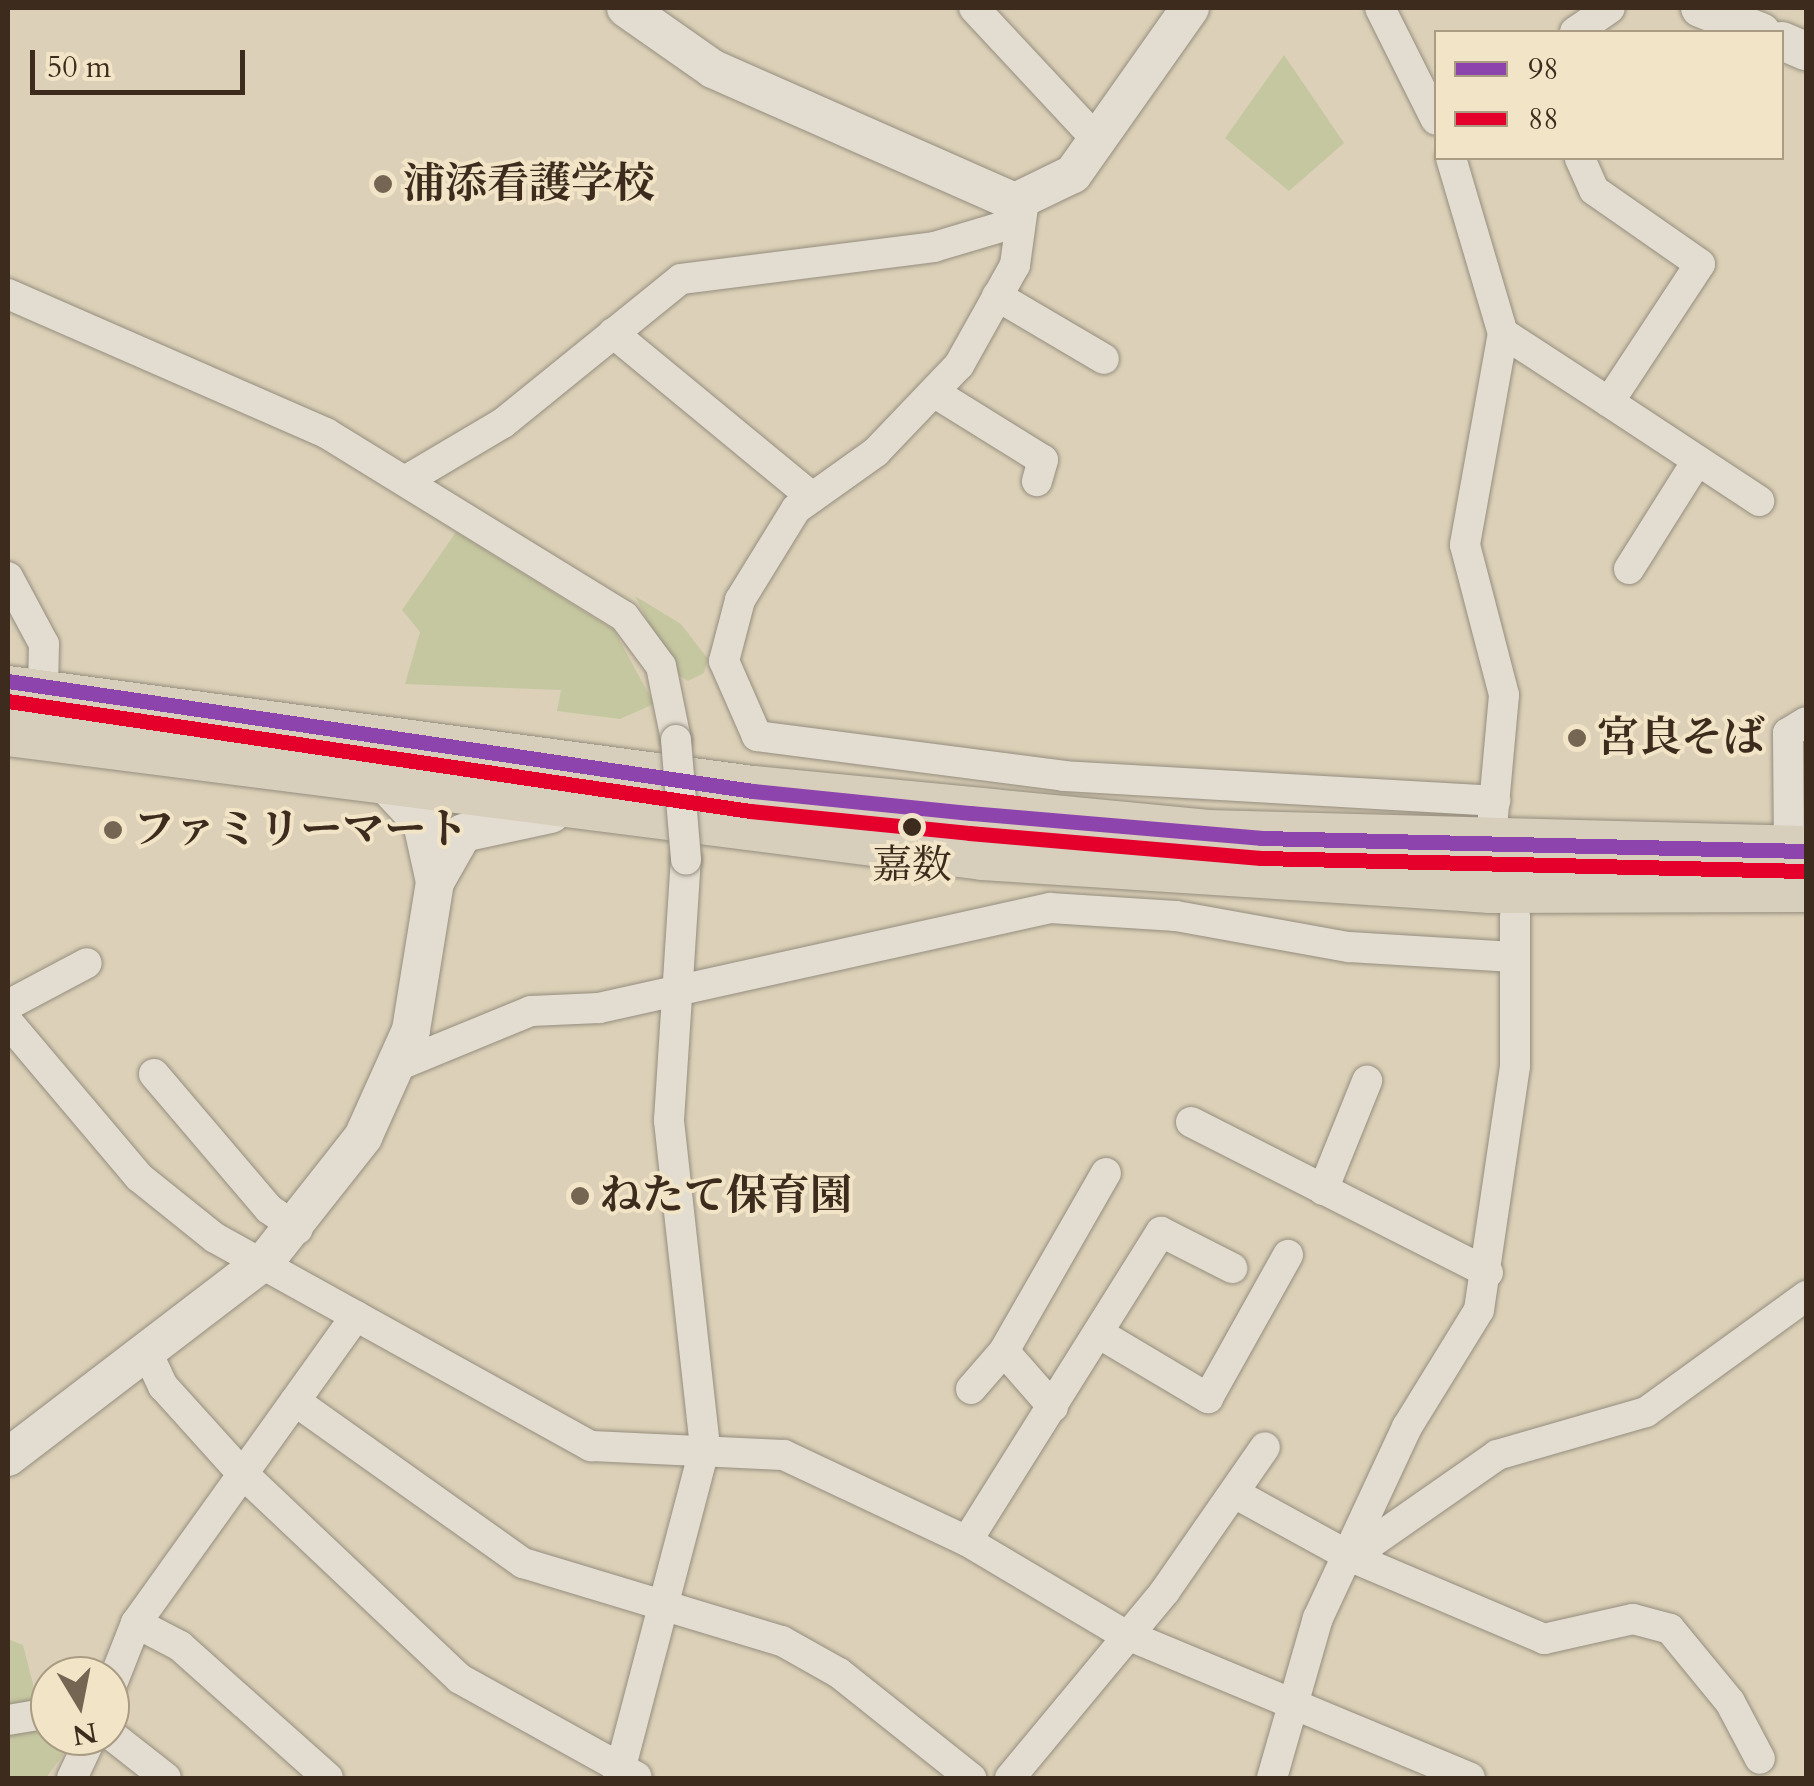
<!DOCTYPE html>
<meta charset="utf-8">
<style>
body{margin:0}
#map{position:relative;width:1814px;height:1786px;overflow:hidden;background:#dcd1b8;font-family:Cardo,"Noto Serif JP",serif}
div>[style]{position:absolute}
.green>*{inset:0;background:#c5c7a0}
.roads{filter:drop-shadow(0 0 2px #958d7e) drop-shadow(0 0 2px #958d7e)}
.minor>*{height:30px;margin:-15px;padding:0 15px;transform-origin:15px;border-radius:15px;background:#e3ddd1}
.tertiary>*{height:38px;margin:-19px;padding:0 19px;transform-origin:19px;border-radius:19px;background:#e3ddd1}
.trunk>*{height:50px;margin:-25px;padding:0 25px;transform-origin:25px;border-radius:25px;background:#d7cebc}
.bridges{filter:drop-shadow(0 0 2px #958d7e) drop-shadow(0 0 2px #958d7e)}
.minor-bridge>*{height:30px;margin:-15px;padding:0 15px;transform-origin:15px;border-radius:15px;background:#e3ddd1}
.bus-1>*{height:15px;margin:-7.5px;padding:0 7.5px;transform-origin:7.5px;border-radius:7.5px;background:#8e44ad}
.bus-2>*{height:15px;margin:-7.5px;padding:0 7.5px;transform-origin:7.5px;border-radius:7.5px;background:#e4002b}
.dots>*{width:28px;height:28px;translate:-50% -50%;box-sizing:border-box;border:5px solid #f2e5c7;border-radius:50%}
span{translate:-50% -50%;white-space:nowrap;text-align:center;line-height:1.15;-webkit-text-stroke:8px #f2e5c7;paint-order:stroke}
.bus-label{font-size:40px;color:#3d2c1e}
.poi-label{font-size:42px;color:#3d2c1e;font-weight:700}
.left{translate:0 -50%;text-align:left}
.frame{position:absolute;inset:0;border:10px solid #3d2c1e;pointer-events:none}
.legend{position:absolute;left:1434px;top:30px;width:350px;height:130px;box-sizing:border-box;background:#f2e5c7;border:2px solid #aa9b83;margin:0;padding:12px 18px;list-style:none;font-size:30px;color:#3d2c1e}
.legend li{display:flex;align-items:center;gap:20px;height:50px}
.legend b{width:50px;border:2px solid #aa9b83}
.north{position:absolute;left:30px;top:1656px;width:100px;height:100px;box-sizing:border-box;background:#f2e5c7;border:2px solid #aa9b83;border-radius:50%;rotate:170deg;font-size:28px;font-weight:700;line-height:40px;text-align:center;color:#3d2c1e}
.north::after{content:'';display:block;margin:auto;width:35px;height:45px;background:#756654;clip-path:polygon(50% 0,100% 100%,50% 72%,0 100%)}
.scale{position:absolute;left:30px;top:50px;width:215px;height:45px;box-sizing:border-box;border:5px solid #3d2c1e;border-top:0;padding-left:12px;font-size:30px;line-height:35px;white-space:nowrap;color:#3d2c1e;-webkit-text-stroke:8px #f2e5c7;paint-order:stroke}
</style>
<div id="map">
<div class="green">
<i style="clip-path:polygon(1284px 55px,1344px 143px,1289px 191px,1225px 138px)"></i>
<i style="clip-path:polygon(456px 532px,614px 630px,654px 704px,620px 719px,557px 711px,561px 690px,405px 684px,420px 632px,402px 610px)"></i>
<i style="clip-path:polygon(635px 596px,681px 624px,708px 659px,704px 673px,688px 681px,673px 672px)"></i>
<i style="clip-path:polygon(8px 1639px,23px 1645px,44px 1727px,67px 1749px,46px 1778px,8px 1778px)"></i>
</div>
<div class="roads">
<div class="minor">
<i style="left:974px;top:8px;width:182px;rotate:47deg"></i>
<i style="left:1380px;top:8px;width:125px;rotate:63.4deg"></i>
<i style="left:1575px;top:32px;width:42px;rotate:-34.4deg"></i>
<i style="left:1451px;top:158px;width:183px;rotate:73.5deg"></i>
<i style="left:1503px;top:333px;width:215px;rotate:100.2deg"></i>
<i style="left:1465px;top:545px;width:155px;rotate:75.4deg"></i>
<i style="left:1504px;top:695px;width:122px;rotate:95.2deg"></i>
<i style="left:1024px;top:200px;width:66px;rotate:97.9deg"></i>
<i style="left:1015px;top:265px;width:115px;rotate:119.2deg"></i>
<i style="left:959px;top:365px;width:120px;rotate:133.7deg"></i>
<i style="left:876px;top:452px;width:98px;rotate:144.5deg"></i>
<i style="left:796px;top:509px;width:107px;rotate:121.6deg"></i>
<i style="left:740px;top:600px;width:63px;rotate:104.7deg"></i>
<i style="left:724px;top:661px;width:82px;rotate:66.3deg"></i>
<i style="left:757px;top:736px;width:309px;rotate:7.4deg"></i>
<i style="left:1063px;top:776px;width:433px;rotate:3.3deg"></i>
<i style="left:8px;top:294px;width:347px;rotate:23.6deg"></i>
<i style="left:326px;top:433px;width:350px;rotate:31.6deg"></i>
<i style="left:624px;top:616px;width:62px;rotate:53.5deg"></i>
<i style="left:661px;top:666px;width:76px;rotate:78.5deg"></i>
<i style="left:997px;top:296px;width:124px;rotate:30.5deg"></i>
<i style="left:613px;top:333px;width:258px;rotate:39.5deg"></i>
<i style="left:1503px;top:333px;width:126px;rotate:33.1deg"></i>
<i style="left:1609px;top:402px;width:165px;rotate:-56.6deg"></i>
<i style="left:1700px;top:264px;width:129px;rotate:-145.1deg"></i>
<i style="left:1594px;top:190px;width:35px;rotate:-114deg"></i>
<i style="left:935px;top:393px;width:127px;rotate:31.8deg"></i>
<i style="left:1043px;top:460px;width:22px;rotate:106deg"></i>
<i style="left:1609px;top:402px;width:180px;rotate:33.4deg"></i>
<i style="left:410px;top:478px;width:108px;rotate:-30.6deg"></i>
<i style="left:503px;top:423px;width:229px;rotate:-39deg"></i>
<i style="left:681px;top:279px;width:255px;rotate:-7.2deg"></i>
<i style="left:934px;top:247px;width:73px;rotate:-16.7deg"></i>
<i style="left:1004px;top:226px;width:33px;rotate:-52deg"></i>
<i style="left:1629px;top:569px;width:124px;rotate:-57.8deg"></i>
<i style="left:8px;top:577px;width:76px;rotate:61.8deg"></i>
<i style="left:44px;top:644px;width:44px;rotate:91.3deg"></i>
<i style="left:1789px;top:851px;width:118px;rotate:-90.5deg"></i>
<i style="left:1788px;top:733px;width:21px;rotate:-31deg"></i>
<i style="left:8px;top:1005px;width:89px;rotate:-28deg"></i>
<i style="left:8px;top:1022px;width:203px;rotate:49.8deg"></i>
<i style="left:139px;top:1177px;width:97px;rotate:38.8deg"></i>
<i style="left:215px;top:1238px;width:430px;rotate:29deg"></i>
<i style="left:591px;top:1446px;width:193px;rotate:2.7deg"></i>
<i style="left:784px;top:1455px;width:202px;rotate:25.2deg"></i>
<i style="left:967px;top:1541px;width:178px;rotate:30.7deg"></i>
<i style="left:1120px;top:1632px;width:379px;rotate:22.6deg"></i>
<i style="left:397px;top:1066px;width:145px;rotate:-22.3deg"></i>
<i style="left:531px;top:1011px;width:68px;rotate:-2.5deg"></i>
<i style="left:599px;top:1008px;width:462px;rotate:-12.5deg"></i>
<i style="left:1050px;top:908px;width:126px;rotate:3.6deg"></i>
<i style="left:1176px;top:916px;width:176px;rotate:10.2deg"></i>
<i style="left:1349px;top:947px;width:165px;rotate:3.5deg"></i>
<i style="left:154px;top:1074px;width:177px;rotate:49.6deg"></i>
<i style="left:269px;top:1209px;width:35px;rotate:35deg"></i>
<i style="left:1191px;top:1122px;width:333px;rotate:26.9deg"></i>
<i style="left:1323px;top:1190px;width:118px;rotate:-68deg"></i>
<i style="left:1100px;top:1334px;width:126px;rotate:30.7deg"></i>
<i style="left:1208px;top:1398px;width:164px;rotate:-60.8deg"></i>
<i style="left:147px;top:1352px;width:38px;rotate:65deg"></i>
<i style="left:163px;top:1386px;width:113px;rotate:47.9deg"></i>
<i style="left:239px;top:1470px;width:304px;rotate:43.4deg"></i>
<i style="left:460px;top:1679px;width:202px;rotate:29deg"></i>
<i style="left:971px;top:1389px;width:50px;rotate:-49deg"></i>
<i style="left:295px;top:1401px;width:280px;rotate:35.4deg"></i>
<i style="left:523px;top:1563px;width:270px;rotate:16.8deg"></i>
<i style="left:782px;top:1641px;width:65px;rotate:29.3deg"></i>
<i style="left:839px;top:1673px;width:169px;rotate:38.5deg"></i>
<i style="left:1053px;top:1407px;width:74px;rotate:-131.2deg"></i>
<i style="left:1004px;top:1351px;width:205px;rotate:-60.2deg"></i>
<i style="left:1238px;top:1495px;width:129px;rotate:28.8deg"></i>
<i style="left:1351px;top:1557px;width:210px;rotate:23deg"></i>
<i style="left:1544px;top:1639px;width:91px;rotate:-12.7deg"></i>
<i style="left:1633px;top:1619px;width:38px;rotate:15deg"></i>
<i style="left:1670px;top:1629px;width:94px;rotate:50.6deg"></i>
<i style="left:1730px;top:1702px;width:64px;rotate:62.2deg"></i>
<i style="left:967px;top:1541px;width:365px;rotate:-57.9deg"></i>
<i style="left:1161px;top:1232px;width:80px;rotate:26.9deg"></i>
<i style="left:1351px;top:1557px;width:178px;rotate:-34.9deg"></i>
<i style="left:1497px;top:1455px;width:155px;rotate:-16.1deg"></i>
<i style="left:1646px;top:1412px;width:198px;rotate:-35.9deg"></i>
<i style="left:136px;top:1623px;width:50px;rotate:27.6deg"></i>
<i style="left:180px;top:1646px;width:198px;rotate:41.7deg"></i>
<i style="left:110px;top:1689px;width:71px;rotate:-68.5deg"></i>
<i style="left:136px;top:1623px;width:378px;rotate:-54.4deg"></i>
<i style="left:8px;top:1720px;width:43px;rotate:-9.5deg"></i>
<i style="left:110px;top:1734px;width:71px;rotate:38.2deg"></i>
<i style="left:72px;top:1778px;width:47px;rotate:-64.5deg"></i>
<i style="left:618px;top:1778px;width:342px;rotate:-75.3deg"></i>
<i style="left:705px;top:1447px;width:329px;rotate:-96.3deg"></i>
<i style="left:669px;top:1120px;width:261px;rotate:-86.3deg"></i>
<i style="left:1010px;top:1778px;width:243px;rotate:-50.3deg"></i>
<i style="left:1165px;top:1591px;width:175px;rotate:-55.2deg"></i>
<i style="left:1272px;top:1778px;width:166px;rotate:-74deg"></i>
<i style="left:1318px;top:1618px;width:211px;rotate:-65deg"></i>
<i style="left:1407px;top:1427px;width:137px;rotate:-58.4deg"></i>
<i style="left:1479px;top:1310px;width:247px;rotate:-81.6deg"></i>
<i style="left:1515px;top:1066px;width:150px;rotate:-90deg"></i>
</div>
<div class="tertiary">
<i style="left:626px;top:8px;width:106px;rotate:35deg"></i>
<i style="left:713px;top:69px;width:330px;rotate:23.8deg"></i>
<i style="left:1015px;top:202px;width:64px;rotate:-25.8deg"></i>
<i style="left:1073px;top:174px;width:203px;rotate:-54.8deg"></i>
<i style="left:1700px;top:8px;width:66px;rotate:21.5deg"></i>
<i style="left:1782px;top:41px;width:26px;rotate:23deg"></i>
<i style="left:435px;top:882px;width:56px;rotate:-60.3deg"></i>
<i style="left:463px;top:833px;width:90px;rotate:-12.2deg"></i>
<i style="left:8px;top:1457px;width:325px;rotate:-37.4deg"></i>
<i style="left:266px;top:1260px;width:157px;rotate:-51.7deg"></i>
<i style="left:363px;top:1137px;width:117px;rotate:-65.8deg"></i>
<i style="left:411px;top:1030px;width:150px;rotate:-80.8deg"></i>
<i style="left:435px;top:882px;width:60px;rotate:-102.4deg"></i>
<i style="left:422px;top:823px;width:57px;rotate:-132.9deg"></i>
</div>
<div class="trunk">
<i style="left:8px;top:691px;width:752px;rotate:7.65deg"></i>
<i style="left:753px;top:791px;width:457px;rotate:5.5deg"></i>
<i style="left:1208px;top:835px;width:598px;rotate:1.53deg"></i>
<i style="left:8px;top:731px;width:983px;rotate:7.25deg"></i>
<i style="left:983px;top:855px;width:509px;rotate:3.72deg"></i>
<i style="left:1491px;top:888px;width:315px;rotate:-0.2deg"></i>
</div>
</div>
<div class="bridges">
<div class="minor-bridge">
<i style="left:676px;top:740px;width:120px;rotate:85.2deg"></i>
</div>
</div>
<div class="bus-1">
<i style="left:8px;top:681px;width:753px;rotate:8.4deg"></i>
<i style="left:753px;top:791px;width:219px;rotate:5.8deg"></i>
<i style="left:971px;top:813px;width:291px;rotate:4.9deg"></i>
<i style="left:1261px;top:838px;width:545px;rotate:1.37deg"></i>
</div>
<div class="bus-2">
<i style="left:8px;top:701px;width:750px;rotate:8.43deg"></i>
<i style="left:750px;top:811px;width:220px;rotate:5.7deg"></i>
<i style="left:969px;top:833px;width:293px;rotate:4.9deg"></i>
<i style="left:1261px;top:858px;width:545px;rotate:1.37deg"></i>
</div>
<div class="dots">
<i style="left:383px;top:184px;background:#756654"></i>
<i style="left:1577px;top:738px;background:#756654"></i>
<i style="left:912px;top:827px;background:#3d2c1e"></i>
<i style="left:113px;top:830px;background:#756654"></i>
<i style="left:580px;top:1196px;background:#756654"></i>
</div>
<div class="bus-label">
<span style="left:912px;top:866px">嘉数</span>
</div>
<div class="poi-label">
<span class="left" style="left:403px;top:184px">浦添看護学校</span>
<span class="left" style="left:1597px;top:738px">宮良そば</span>
<span class="left" style="left:133px;top:830px">ファミリーマート</span>
<span class="left" style="left:600px;top:1196px">ねたて保育園</span>
</div>
<div class="frame"></div>
<ul class="legend">
<li><b style="height:12px;background:#8e44ad"></b>98</li>
<li><b style="height:12px;background:#e4002b"></b>88</li>
</ul>
<div class="north">N</div>
<div class="scale">50 m</div>
</div>
